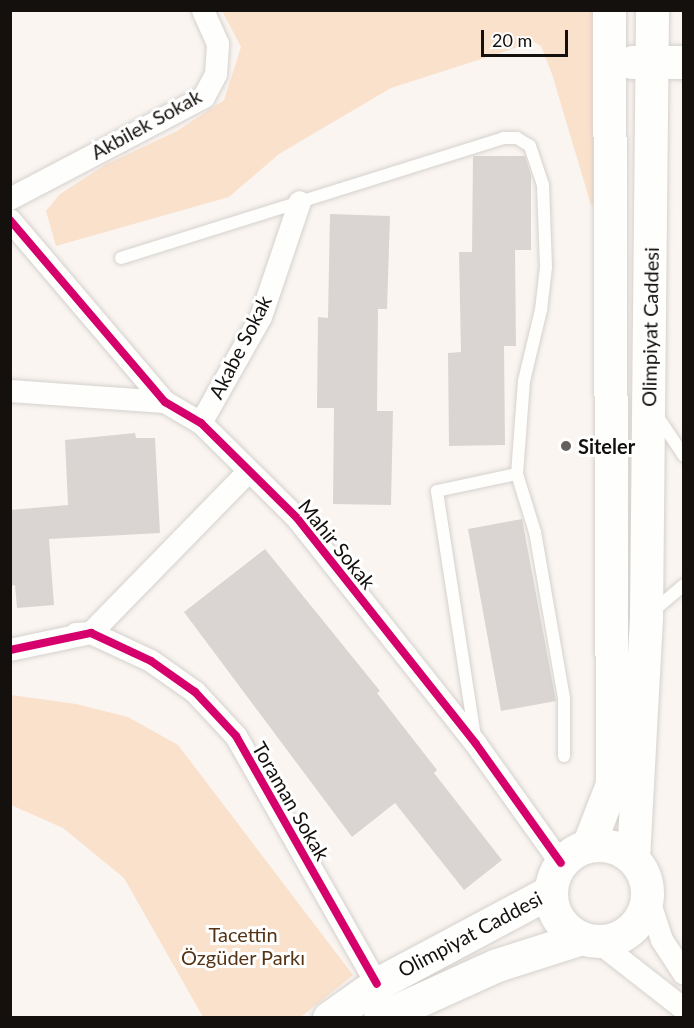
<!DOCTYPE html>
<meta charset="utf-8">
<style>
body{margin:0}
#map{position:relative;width:694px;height:1028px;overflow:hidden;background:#faf5f1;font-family:Lato,sans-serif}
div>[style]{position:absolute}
.green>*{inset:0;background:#fae1cc}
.building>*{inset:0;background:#dad5d2}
.roads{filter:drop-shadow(0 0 2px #d5d1cd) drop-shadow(0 0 2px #d5d1cd)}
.lane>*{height:12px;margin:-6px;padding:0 6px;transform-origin:6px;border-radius:6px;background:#fefefd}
.street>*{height:22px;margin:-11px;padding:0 11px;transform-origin:11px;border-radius:11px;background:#fefefd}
.secondary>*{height:33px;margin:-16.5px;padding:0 16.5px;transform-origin:16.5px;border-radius:16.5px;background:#fefefd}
.secondary>.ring{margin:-16.5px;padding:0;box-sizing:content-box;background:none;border:33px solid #fefefd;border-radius:50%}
.cycleway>*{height:8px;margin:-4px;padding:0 4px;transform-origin:4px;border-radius:4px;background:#d6006c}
.dots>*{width:16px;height:16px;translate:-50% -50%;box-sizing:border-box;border:3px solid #fff;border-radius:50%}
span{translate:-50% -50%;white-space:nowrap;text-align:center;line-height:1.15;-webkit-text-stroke:6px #fff;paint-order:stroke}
.street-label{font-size:20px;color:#14100d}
.poi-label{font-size:20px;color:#14100d;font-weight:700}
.left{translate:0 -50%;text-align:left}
.park-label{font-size:20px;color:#553314}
.frame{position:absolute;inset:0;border:12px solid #14100d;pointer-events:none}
.scale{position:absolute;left:481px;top:30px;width:87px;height:27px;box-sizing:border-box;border:3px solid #14100d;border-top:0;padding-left:8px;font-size:18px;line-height:21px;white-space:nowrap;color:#14100d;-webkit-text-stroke:4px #fff;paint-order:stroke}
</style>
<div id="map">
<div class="green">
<i style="clip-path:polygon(222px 11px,598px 11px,600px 204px,591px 205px,552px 74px,541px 46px,534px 42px,391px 88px,279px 154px,229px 197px,56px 246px,46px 211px,60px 194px,105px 165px,177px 131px,224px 100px,241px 47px)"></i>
<i style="clip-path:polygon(11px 695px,76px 704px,128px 717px,178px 745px,353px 975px,301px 1017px,203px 1017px,124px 878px,63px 828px,11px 805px)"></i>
</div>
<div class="building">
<i style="clip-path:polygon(473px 156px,525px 156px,531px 175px,531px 250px,515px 250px,516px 346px,504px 346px,505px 445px,449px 446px,448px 353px,461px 352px,459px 252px,472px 252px)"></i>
<i style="clip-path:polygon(330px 214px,390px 216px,387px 309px,378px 309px,377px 411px,393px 411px,391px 505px,333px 504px,334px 408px,317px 408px,318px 317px,328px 318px)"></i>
<i style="clip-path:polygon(135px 433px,136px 438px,155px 438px,160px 533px,49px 539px,54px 605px,17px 608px,15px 585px,10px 586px,10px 510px,68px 505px,65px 440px)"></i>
<i style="clip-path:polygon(522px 519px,556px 701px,501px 711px,468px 529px)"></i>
<i style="clip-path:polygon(265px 549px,380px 691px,377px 693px,437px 770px,434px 773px,502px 860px,464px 890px,395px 803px,352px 837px,184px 612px)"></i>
</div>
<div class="roads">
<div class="lane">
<i style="left:121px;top:258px;width:400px;rotate:-17.4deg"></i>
<i style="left:503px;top:138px;width:14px"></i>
<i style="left:517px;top:138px;width:15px;rotate:32deg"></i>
<i style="left:530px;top:146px;width:41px;rotate:71.6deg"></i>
<i style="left:543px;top:185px;width:82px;rotate:87.9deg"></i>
<i style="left:546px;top:267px;width:43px;rotate:96.6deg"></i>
<i style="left:541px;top:310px;width:73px;rotate:103.5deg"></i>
<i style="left:524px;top:381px;width:93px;rotate:94.3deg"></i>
<i style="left:517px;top:474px;width:61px;rotate:72.8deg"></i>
<i style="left:535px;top:532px;width:169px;rotate:80.1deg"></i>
<i style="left:564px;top:699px;width:57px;rotate:90deg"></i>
<i style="left:656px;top:414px;width:50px;rotate:56.3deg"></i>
<i style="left:652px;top:612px;width:42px;rotate:-40.2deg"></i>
<i style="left:475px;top:737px;width:249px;rotate:-98.8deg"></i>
<i style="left:437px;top:491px;width:82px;rotate:-12deg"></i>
</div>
<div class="street">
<i style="left:10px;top:199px;width:219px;rotate:-27.7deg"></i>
<i style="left:204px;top:97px;width:26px;rotate:-62deg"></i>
<i style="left:216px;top:74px;width:30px;rotate:-86deg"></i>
<i style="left:218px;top:44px;width:37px;rotate:-114deg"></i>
<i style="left:10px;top:220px;width:239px;rotate:49.6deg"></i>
<i style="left:165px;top:402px;width:42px;rotate:30.3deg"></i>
<i style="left:201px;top:423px;width:135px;rotate:44.7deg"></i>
<i style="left:297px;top:518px;width:288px;rotate:51.6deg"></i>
<i style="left:476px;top:744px;width:146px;rotate:54.5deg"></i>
<i style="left:10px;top:391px;width:155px;rotate:4.1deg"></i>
<i style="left:201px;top:423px;width:122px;rotate:-60.5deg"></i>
<i style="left:261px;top:317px;width:121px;rotate:-71.3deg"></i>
<i style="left:76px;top:634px;width:15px;rotate:-4deg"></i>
<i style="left:91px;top:633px;width:226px;rotate:-45.7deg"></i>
<i style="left:10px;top:650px;width:83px;rotate:-11.9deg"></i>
<i style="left:91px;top:633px;width:66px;rotate:25deg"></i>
<i style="left:151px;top:661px;width:54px;rotate:35.2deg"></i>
<i style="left:195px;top:692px;width:60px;rotate:47deg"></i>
<i style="left:236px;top:736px;width:285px;rotate:60.4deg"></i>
<i style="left:648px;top:897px;width:45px;rotate:72deg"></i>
<i style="left:662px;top:940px;width:40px;rotate:57.1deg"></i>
<i style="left:597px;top:941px;width:110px;rotate:38deg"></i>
</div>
<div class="secondary">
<i style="left:632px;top:62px;width:52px"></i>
<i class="ring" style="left:551px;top:845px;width:63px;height:63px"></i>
<i style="left:588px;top:846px;width:66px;rotate:-68.8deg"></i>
<i style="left:612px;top:784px;width:774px;rotate:-90.22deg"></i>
<i style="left:633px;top:858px;width:242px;rotate:-86.9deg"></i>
<i style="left:646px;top:616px;width:606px;rotate:-89.43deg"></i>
<i style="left:329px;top:1018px;width:59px;rotate:-35.3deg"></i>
<i style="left:377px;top:984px;width:197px;rotate:-28.1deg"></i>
<i style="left:380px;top:1018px;width:128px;rotate:-24.4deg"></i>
<i style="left:497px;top:965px;width:89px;rotate:-17.6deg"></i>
</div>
</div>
<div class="cycleway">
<i style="left:10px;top:220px;width:239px;rotate:49.6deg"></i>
<i style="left:165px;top:402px;width:42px;rotate:30.3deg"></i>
<i style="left:201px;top:423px;width:135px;rotate:44.7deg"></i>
<i style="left:297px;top:518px;width:288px;rotate:51.6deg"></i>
<i style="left:476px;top:744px;width:146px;rotate:54.5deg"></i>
<i style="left:10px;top:650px;width:83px;rotate:-11.9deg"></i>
<i style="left:91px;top:633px;width:66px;rotate:25deg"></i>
<i style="left:151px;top:661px;width:54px;rotate:35.2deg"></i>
<i style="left:195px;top:692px;width:60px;rotate:47deg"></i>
<i style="left:236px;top:736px;width:285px;rotate:60.4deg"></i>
</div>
<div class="dots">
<i style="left:566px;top:446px;background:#64605d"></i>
</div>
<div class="street-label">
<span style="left:146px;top:124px;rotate:-29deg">Akbilek Sokak</span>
<span style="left:650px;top:327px;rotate:-89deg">Olimpiyat Caddesi</span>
<span style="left:240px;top:347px;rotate:-63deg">Akabe Sokak</span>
<span style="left:337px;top:544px;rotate:51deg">Mahir Sokak</span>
<span style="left:291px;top:801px;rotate:60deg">Toraman Sokak</span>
<span style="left:470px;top:934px;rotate:-28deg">Olimpiyat Caddesi</span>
</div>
<div class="poi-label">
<span class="left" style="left:578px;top:446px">Siteler</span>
</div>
<div class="park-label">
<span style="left:243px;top:946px">Tacettin<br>Özgüder Parkı</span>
</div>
<div class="frame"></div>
<div class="scale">20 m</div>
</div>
